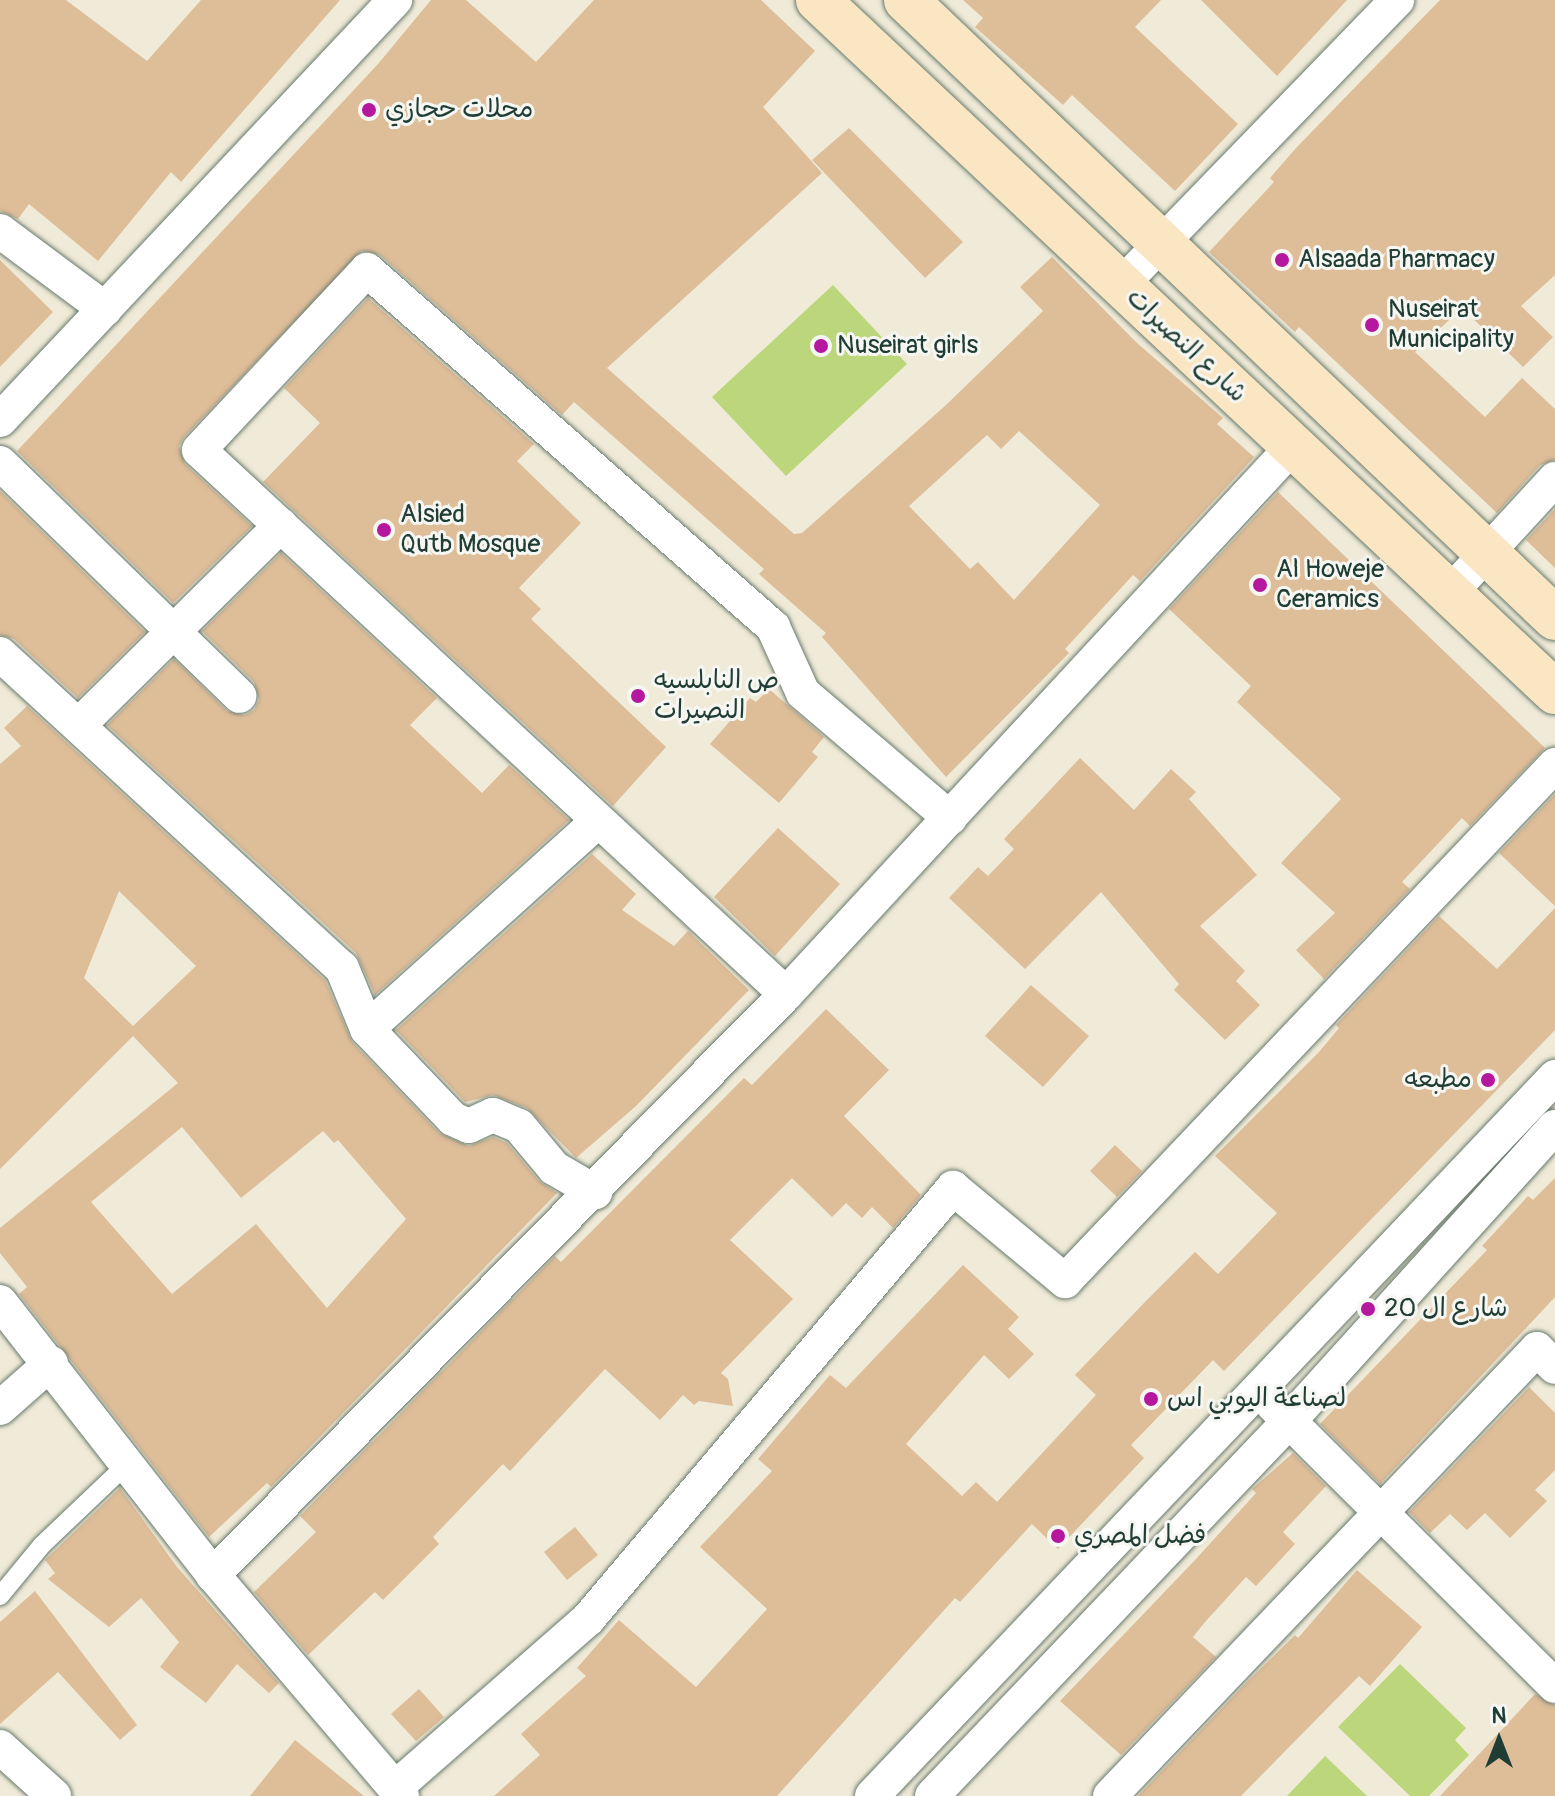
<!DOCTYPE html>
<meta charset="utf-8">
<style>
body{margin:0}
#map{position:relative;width:1555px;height:1796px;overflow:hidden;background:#f0ebd8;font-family:Pangolin,"Playpen Sans Arabic",sans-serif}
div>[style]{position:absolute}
.green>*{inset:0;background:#bbd67b}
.building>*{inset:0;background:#debd99}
.roads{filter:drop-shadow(0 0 2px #687a6d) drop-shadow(0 0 2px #687a6d)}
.service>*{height:18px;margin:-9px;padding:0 9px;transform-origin:9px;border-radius:9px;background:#fff}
.minor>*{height:34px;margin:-17px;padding:0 17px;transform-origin:17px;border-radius:17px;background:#fff}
.secondary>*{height:44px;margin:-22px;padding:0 22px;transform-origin:22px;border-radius:22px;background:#fbe6c3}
.dots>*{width:22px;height:22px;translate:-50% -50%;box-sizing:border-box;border:4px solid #f6f6f2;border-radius:50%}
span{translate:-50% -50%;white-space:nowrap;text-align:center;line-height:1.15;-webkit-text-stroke:6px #f6f6f2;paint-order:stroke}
.poi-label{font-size:26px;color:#1f3d34}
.left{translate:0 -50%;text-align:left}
.right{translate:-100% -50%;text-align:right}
.street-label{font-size:26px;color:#1f3d34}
.north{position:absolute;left:1459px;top:1700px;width:80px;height:80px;-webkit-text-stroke:6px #f6f6f2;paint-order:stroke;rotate:0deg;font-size:22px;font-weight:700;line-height:32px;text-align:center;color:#1f3d34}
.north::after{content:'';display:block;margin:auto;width:28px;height:36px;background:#1f3d34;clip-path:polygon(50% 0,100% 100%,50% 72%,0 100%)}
</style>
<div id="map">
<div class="green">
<i style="clip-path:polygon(833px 285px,907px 364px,786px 476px,712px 397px)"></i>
<i style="clip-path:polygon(1400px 1664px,1466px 1728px,1455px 1740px,1469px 1755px,1429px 1796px,1410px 1796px,1338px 1727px)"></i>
<i style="clip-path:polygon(1325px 1756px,1367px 1796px,1287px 1796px)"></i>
</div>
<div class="building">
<i style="clip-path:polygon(0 0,66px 0,147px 61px,201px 0,340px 0,181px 182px,171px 172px,98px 261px,29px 204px,18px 219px,0 211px)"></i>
<i style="clip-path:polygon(evenodd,431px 0,466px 0,536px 62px,594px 0,761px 0,815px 51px,763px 107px,822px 173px,607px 368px,794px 534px,802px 533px,946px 405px,1043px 311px,1020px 287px,1052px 257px,1136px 342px,1223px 418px,1217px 424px,1254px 457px,1140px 581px,1133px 575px,1065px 649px,1069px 653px,946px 777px,822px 637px,826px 633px,759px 574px,764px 569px,574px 402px,562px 415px,380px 255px,362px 251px,184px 437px,179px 446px,185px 464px,252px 526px,173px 603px,17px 451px,378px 64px,431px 0,1019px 431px,1100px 505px,1014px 600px,978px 562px,970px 569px,909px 506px,987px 435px,1001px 449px,1019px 431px)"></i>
<i style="clip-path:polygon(963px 0,1161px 0,1135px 27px,1238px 124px,1175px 191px,1072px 95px,1063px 105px,975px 27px,983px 18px)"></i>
<i style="clip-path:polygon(1201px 0,1347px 0,1277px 76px)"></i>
<i style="clip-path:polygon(1440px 0,1555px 0,1555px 275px,1521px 306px,1553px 337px,1523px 367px,1462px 308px,1415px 352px,1485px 417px,1522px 378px,1555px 409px,1555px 460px,1540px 465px,1497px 513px,1299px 327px,1295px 332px,1209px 252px,1274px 182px,1270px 178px,1296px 148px)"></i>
<i style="clip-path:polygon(849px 128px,963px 242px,925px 278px,812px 160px)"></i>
<i style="clip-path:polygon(0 260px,53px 312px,0 367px)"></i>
<i style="clip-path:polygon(368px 298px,534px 444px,517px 461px,581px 523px,519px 588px,541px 609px,531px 619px,666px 747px,613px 806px,263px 482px,320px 423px,284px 388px)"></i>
<i style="clip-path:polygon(0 491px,145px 632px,78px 698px,14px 639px,0 635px)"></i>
<i style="clip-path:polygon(1278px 492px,1545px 748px,1470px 826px,1462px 818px,1402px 882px,1410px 889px,1324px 979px,1296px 950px,1335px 913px,1281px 863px,1341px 799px,1237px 702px,1251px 686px,1169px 609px)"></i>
<i style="clip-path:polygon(1555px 509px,1555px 568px,1526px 540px)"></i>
<i style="clip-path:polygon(281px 553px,437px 698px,410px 725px,482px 793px,509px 765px,569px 820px,375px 995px,356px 953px,107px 725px,174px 659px,227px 711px,245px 715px,254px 710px,259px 700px,254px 682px,202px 631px)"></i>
<i style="clip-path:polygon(769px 689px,824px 737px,812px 752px,818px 757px,779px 803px,710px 744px,750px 698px,756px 702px)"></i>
<i style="clip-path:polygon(evenodd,27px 706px,325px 980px,352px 1042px,439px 1133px,469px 1146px,493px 1137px,507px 1143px,539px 1181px,557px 1193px,271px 1487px,267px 1483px,209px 1537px,19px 1294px,27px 1287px,0 1253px,0 1228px,178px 1083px,133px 1036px,0 1169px,0 764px,21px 746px,4px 728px,27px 706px,119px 891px,196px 966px,133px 1026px,84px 978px,119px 891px,27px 706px,182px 1127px,241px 1198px,323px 1131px,334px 1143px,338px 1140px,406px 1219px,327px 1308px,256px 1224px,172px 1294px,91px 1202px,182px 1127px)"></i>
<i style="clip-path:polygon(1080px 758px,1134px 810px,1171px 769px,1196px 792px,1189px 799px,1257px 875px,1200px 926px,1245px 971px,1236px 981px,1260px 1005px,1225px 1040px,1174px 990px,1179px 984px,1101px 892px,1025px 969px,949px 898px,978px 867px,988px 876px,1014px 849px,1004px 839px)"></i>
<i style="clip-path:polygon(1555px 794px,1555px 906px,1499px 853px)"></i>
<i style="clip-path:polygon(778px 828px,840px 884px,775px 956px,714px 897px)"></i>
<i style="clip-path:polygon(592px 854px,636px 894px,622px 910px,674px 946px,688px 931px,749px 990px,636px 1106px,576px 1158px,527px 1108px,493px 1095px,465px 1102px,396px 1030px)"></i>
<i style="clip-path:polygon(1555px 908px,1555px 1030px,1224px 1371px,1213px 1360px,1131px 1445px,1144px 1458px,1058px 1549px,1032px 1524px,960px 1602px,955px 1598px,777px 1796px,494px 1796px,540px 1755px,521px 1734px,586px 1676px,577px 1668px,619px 1620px,696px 1687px,767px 1609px,700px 1547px,772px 1471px,758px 1459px,830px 1375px,846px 1388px,963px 1265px,1019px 1317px,1008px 1329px,1034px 1354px,1009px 1379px,984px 1355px,906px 1444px,962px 1496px,976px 1482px,997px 1502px,1096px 1395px,1075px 1375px,1144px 1303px,1195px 1252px,1218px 1274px,1277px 1213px,1215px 1156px,1319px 1052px,1339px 1028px,1336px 1025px,1439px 916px,1497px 969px)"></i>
<i style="clip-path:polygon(1031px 985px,1089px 1036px,1043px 1087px,985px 1036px)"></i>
<i style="clip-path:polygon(826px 1009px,889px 1070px,844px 1116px,921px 1195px,893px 1228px,872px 1207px,862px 1218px,846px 1203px,832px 1217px,792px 1178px,730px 1240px,793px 1299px,721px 1373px,728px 1379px,733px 1406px,699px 1401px,694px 1405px,683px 1395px,660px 1420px,605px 1369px,510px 1471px,503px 1464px,433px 1537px,439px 1544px,383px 1600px,375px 1592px,308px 1655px,254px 1592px,316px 1532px,300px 1516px,555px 1256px,561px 1262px,744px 1078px,752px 1085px)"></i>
<i style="clip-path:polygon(1115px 1145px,1142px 1171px,1117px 1197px,1090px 1171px)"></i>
<i style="clip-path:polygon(1555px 1178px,1555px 1297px,1380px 1484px,1320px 1424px,1487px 1250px,1482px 1246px,1528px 1196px,1533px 1200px)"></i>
<i style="clip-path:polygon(1529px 1387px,1555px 1413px,1555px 1470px,1535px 1490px,1547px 1501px,1510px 1538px,1485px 1513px,1467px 1530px,1450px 1514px,1430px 1533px,1409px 1512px)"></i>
<i style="clip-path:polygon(1293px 1453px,1326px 1486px,1283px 1532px,1295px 1544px,1256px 1586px,1246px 1577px,1205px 1622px,1193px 1637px,1216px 1657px,1121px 1755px,1060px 1701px,1196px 1559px,1256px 1493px,1252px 1489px)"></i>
<i style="clip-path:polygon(120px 1488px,177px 1567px,279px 1683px,269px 1693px,237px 1664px,206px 1703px,160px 1667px,179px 1642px,141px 1598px,109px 1627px,48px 1579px,55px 1573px,45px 1560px)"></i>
<i style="clip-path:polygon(575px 1527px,598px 1555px,567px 1580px,544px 1552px)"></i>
<i style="clip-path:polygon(1357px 1570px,1422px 1627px,1370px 1686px,1359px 1676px,1241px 1796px,1138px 1796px,1246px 1683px,1295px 1635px,1298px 1638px)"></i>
<i style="clip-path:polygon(35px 1591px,137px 1725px,120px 1740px,58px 1672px,0 1724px,0 1622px)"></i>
<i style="clip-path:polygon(419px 1689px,444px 1717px,416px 1741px,391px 1714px)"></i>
<i style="clip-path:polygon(1535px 1694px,1555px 1705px,1555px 1796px,1440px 1796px)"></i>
<i style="clip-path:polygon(295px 1740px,364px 1796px,250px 1796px)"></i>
</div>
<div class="roads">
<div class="service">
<i style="left:0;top:1596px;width:66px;rotate:-50.5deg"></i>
<i style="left:42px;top:1545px;width:119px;rotate:-43.6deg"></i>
</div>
<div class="minor">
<i style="left:0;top:231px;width:131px;rotate:36.6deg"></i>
<i style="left:1121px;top:285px;width:397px;rotate:-45.9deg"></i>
<i style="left:0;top:420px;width:577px;rotate:-46.76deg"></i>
<i style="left:0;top:463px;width:334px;rotate:44.2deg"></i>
<i style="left:1450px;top:593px;width:155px;rotate:-47.4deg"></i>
<i style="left:0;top:654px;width:464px;rotate:42.6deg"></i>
<i style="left:342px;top:968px;width:66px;rotate:67.7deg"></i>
<i style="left:367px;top:1029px;width:124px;rotate:46.3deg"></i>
<i style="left:453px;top:1119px;width:17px;rotate:24deg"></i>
<i style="left:469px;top:1126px;width:26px;rotate:-25deg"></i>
<i style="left:493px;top:1115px;width:28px;rotate:23deg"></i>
<i style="left:519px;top:1126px;width:55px;rotate:50.2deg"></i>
<i style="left:554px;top:1168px;width:48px;rotate:30.3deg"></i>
<i style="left:79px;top:725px;width:284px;rotate:-44.7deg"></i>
<i style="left:786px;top:994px;width:800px;rotate:-137.18deg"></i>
<i style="left:199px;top:450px;width:246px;rotate:-47deg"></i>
<i style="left:367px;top:270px;width:541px;rotate:41.33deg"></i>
<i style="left:773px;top:627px;width:72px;rotate:65.6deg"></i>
<i style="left:803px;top:693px;width:193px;rotate:40.4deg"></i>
<i style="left:367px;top:1029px;width:308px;rotate:-42deg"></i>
<i style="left:0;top:1302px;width:346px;rotate:52deg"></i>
<i style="left:213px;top:1575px;width:291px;rotate:49.5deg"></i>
<i style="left:1273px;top:1405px;width:398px;rotate:44.9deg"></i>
<i style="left:0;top:1408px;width:68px;rotate:-41.4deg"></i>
<i style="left:213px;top:1575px;width:816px;rotate:-45.4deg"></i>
<i style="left:786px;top:994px;width:747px;rotate:-47.23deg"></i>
<i style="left:0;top:1747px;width:73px;rotate:42.2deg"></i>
<i style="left:395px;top:1788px;width:257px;rotate:-41.2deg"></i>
<i style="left:588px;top:1619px;width:565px;rotate:-49.74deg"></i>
<i style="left:953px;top:1188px;width:146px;rotate:39.7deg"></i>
<i style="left:1065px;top:1281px;width:712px;rotate:-46.48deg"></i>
<i style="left:872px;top:1796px;width:992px;rotate:-46.47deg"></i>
<i style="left:932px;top:1796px;width:519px;rotate:-46.4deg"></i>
<i style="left:1290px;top:1420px;width:395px;rotate:-47.9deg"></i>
<i style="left:1110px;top:1796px;width:618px;rotate:-46.31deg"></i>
<i style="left:1537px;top:1349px;width:25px;rotate:45deg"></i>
</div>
<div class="secondary">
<i style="left:818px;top:0;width:1011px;rotate:43.2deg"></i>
<i style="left:906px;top:0;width:896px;rotate:43.6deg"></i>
</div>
</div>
<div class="dots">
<i style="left:369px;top:110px;background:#b5179e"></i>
<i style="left:1282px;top:260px;background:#b5179e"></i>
<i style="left:1372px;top:325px;background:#b5179e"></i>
<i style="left:821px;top:346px;background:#b5179e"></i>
<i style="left:384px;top:530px;background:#b5179e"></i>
<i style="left:1260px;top:585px;background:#b5179e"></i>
<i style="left:638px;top:696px;background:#b5179e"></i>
<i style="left:1488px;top:1080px;background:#b5179e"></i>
<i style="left:1368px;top:1309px;background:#b5179e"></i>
<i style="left:1151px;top:1399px;background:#b5179e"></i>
<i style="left:1058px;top:1536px;background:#b5179e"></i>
</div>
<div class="poi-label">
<span class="left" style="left:385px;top:110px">محلات حجازي</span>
<span class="left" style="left:1298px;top:260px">Alsaada Pharmacy</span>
<span class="left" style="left:1388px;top:325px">Nuseirat<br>Municipality</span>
<span class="left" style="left:837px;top:346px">Nuseirat girls</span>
<span class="left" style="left:400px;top:530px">Alsied<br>Qutb Mosque</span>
<span class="left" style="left:1276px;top:585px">Al Howeje<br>Ceramics</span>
<span class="left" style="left:654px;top:696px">ص النابلسيه<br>النصيرات</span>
<span class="right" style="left:1472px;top:1080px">مطبعه</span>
<span class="left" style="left:1384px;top:1309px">شارع ال 20</span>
<span class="left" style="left:1167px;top:1399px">لصناعة اليوبي اس</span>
<span class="left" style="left:1074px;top:1536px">فضل المصري</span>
</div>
<div class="street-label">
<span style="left:1186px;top:346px;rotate:43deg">شارع النصيرات</span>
</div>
<div class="north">N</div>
</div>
